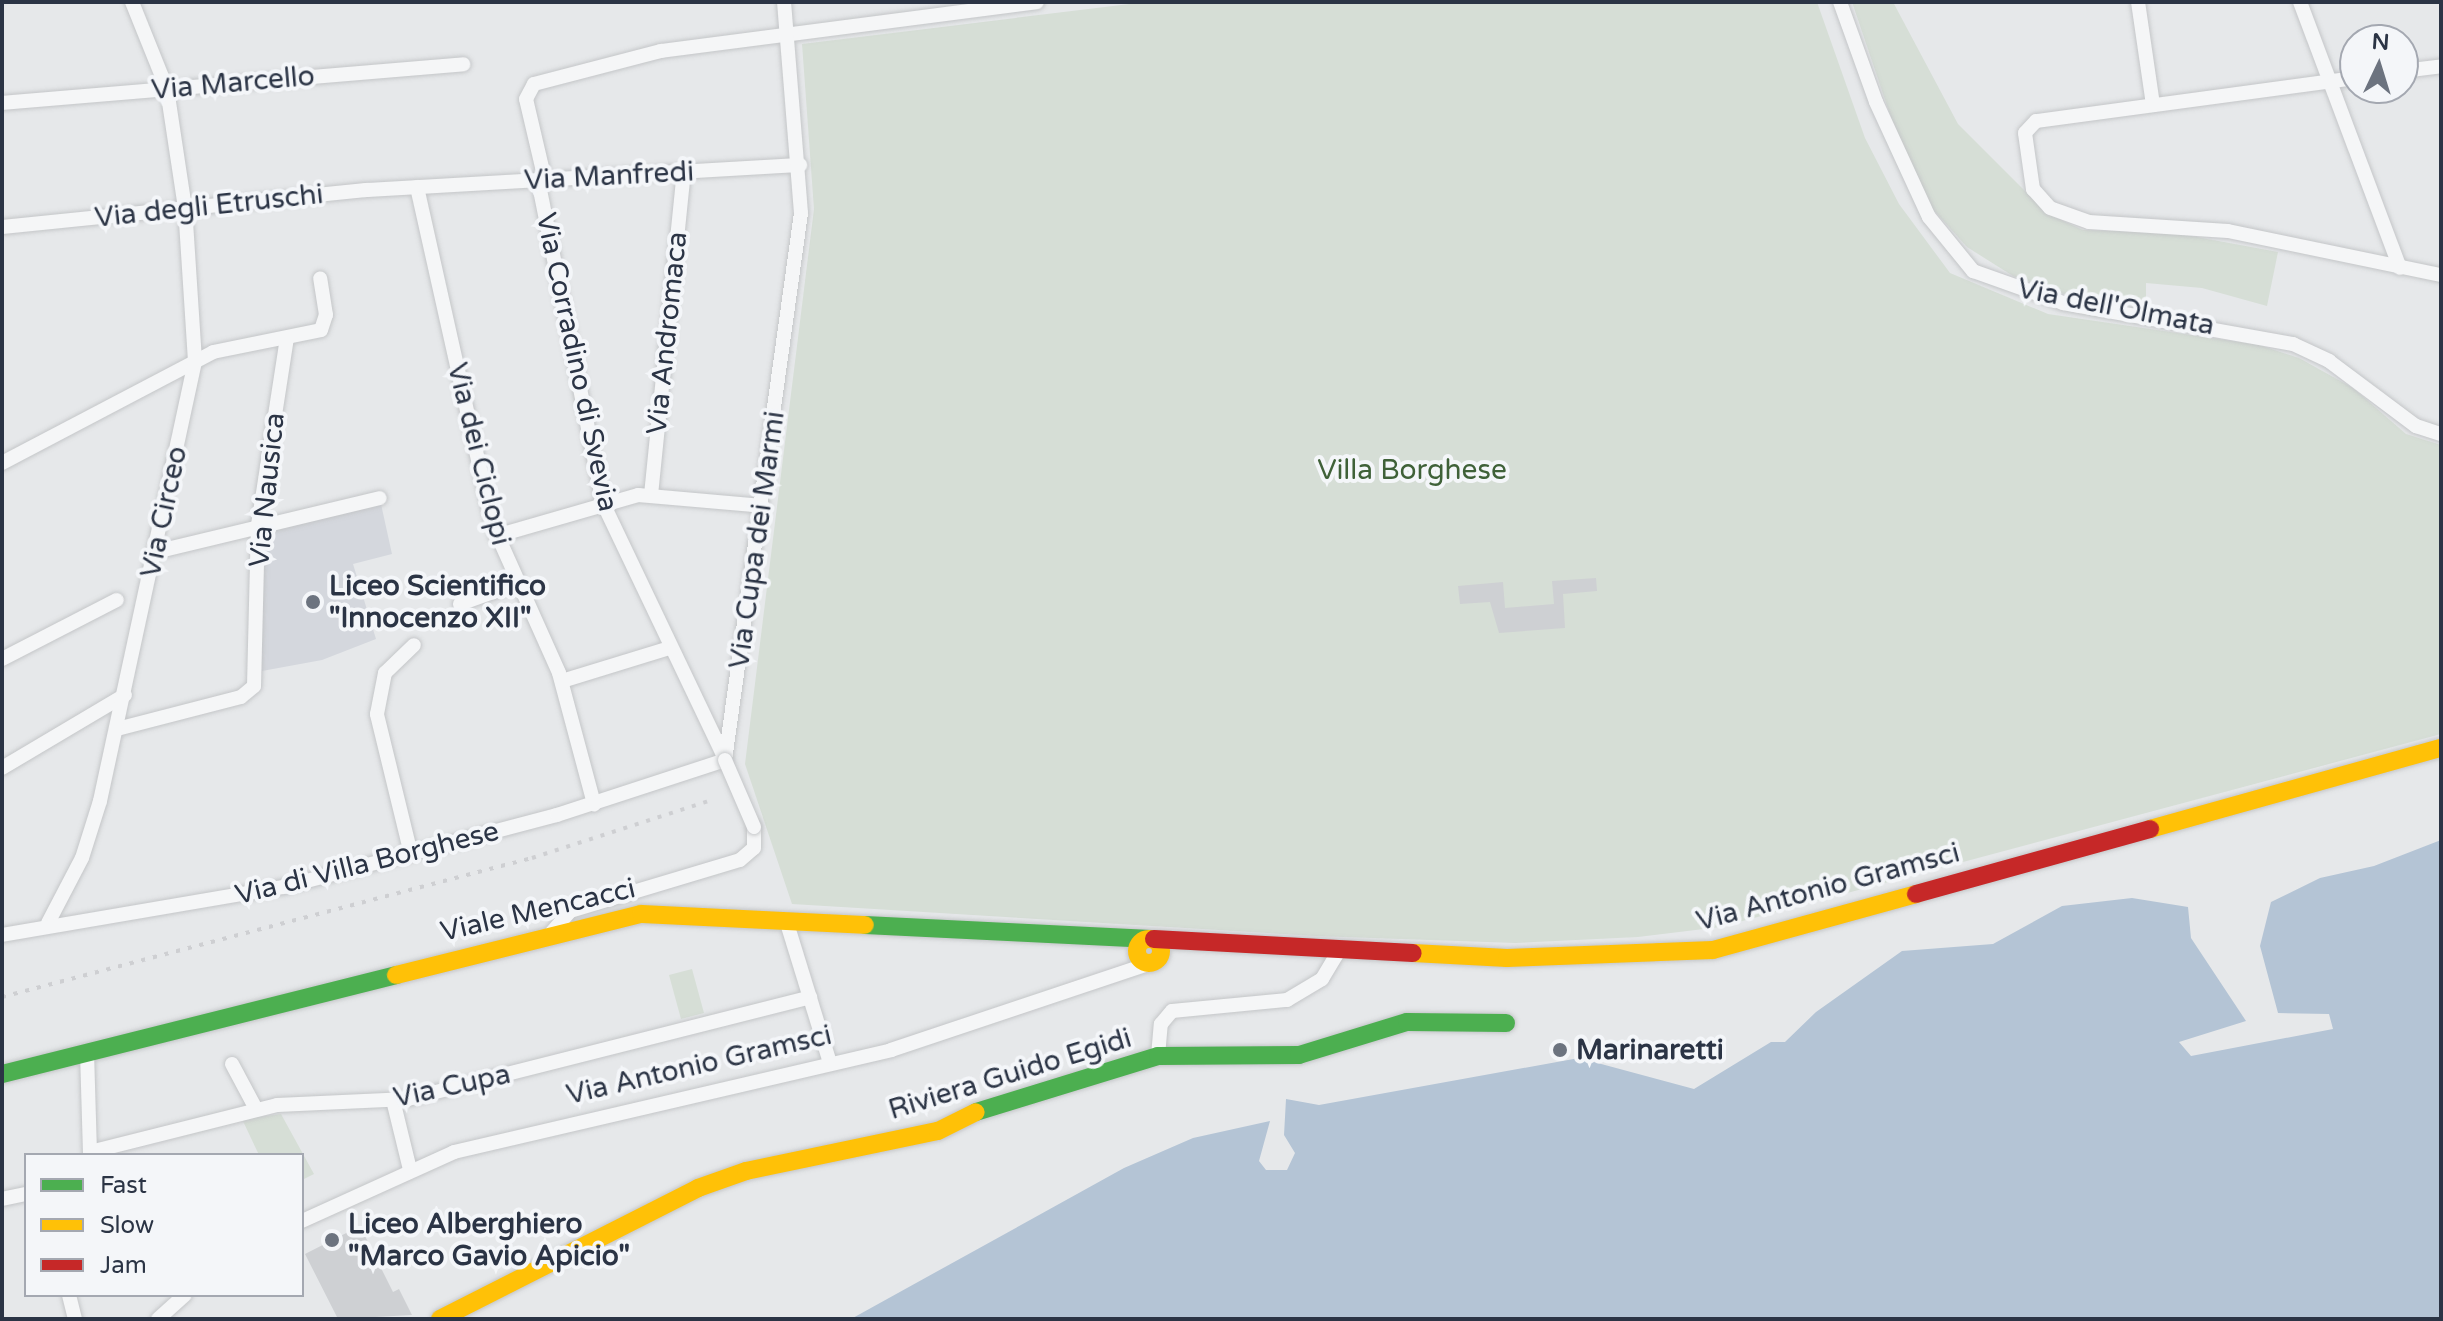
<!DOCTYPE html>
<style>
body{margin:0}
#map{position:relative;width:2443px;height:1321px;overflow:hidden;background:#e6e8ea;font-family:"Varela Round",sans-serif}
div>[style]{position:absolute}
.built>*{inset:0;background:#d4d7dd}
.green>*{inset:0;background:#d6ded6}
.water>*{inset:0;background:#b4c4d5}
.building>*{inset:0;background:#ced0d3}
.roads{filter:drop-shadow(0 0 2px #c4c6c8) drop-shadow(0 0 2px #c4c6c8)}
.street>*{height:14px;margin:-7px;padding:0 7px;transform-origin:7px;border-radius:7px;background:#f5f6f7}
.fast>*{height:18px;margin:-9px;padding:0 9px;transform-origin:9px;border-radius:9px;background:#4caf50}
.slow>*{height:18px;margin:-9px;padding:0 9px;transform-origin:9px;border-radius:9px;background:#ffc107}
.slow>.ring{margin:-9px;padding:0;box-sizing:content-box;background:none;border:18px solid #ffc107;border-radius:50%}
.jam>*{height:18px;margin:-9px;padding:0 9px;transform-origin:9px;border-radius:9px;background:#c62828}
.rail>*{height:4px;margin-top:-2px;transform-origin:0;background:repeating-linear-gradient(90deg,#cecfd2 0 4px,transparent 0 12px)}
.bridges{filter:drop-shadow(0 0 2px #c4c6c8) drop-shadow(0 0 2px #c4c6c8)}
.street-bridge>*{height:14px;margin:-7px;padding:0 7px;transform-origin:7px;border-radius:7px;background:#f5f6f7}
.dots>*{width:22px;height:22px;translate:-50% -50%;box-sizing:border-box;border:4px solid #f4f6f9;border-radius:50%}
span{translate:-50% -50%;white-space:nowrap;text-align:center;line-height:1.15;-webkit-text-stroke:8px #f4f6f9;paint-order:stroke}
.street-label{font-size:28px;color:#2b3445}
.park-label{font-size:28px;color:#3f6138}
.poi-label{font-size:28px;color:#2b3445;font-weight:700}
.left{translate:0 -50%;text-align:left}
.frame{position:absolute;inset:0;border:4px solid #2b3445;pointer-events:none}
.legend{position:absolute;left:24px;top:1153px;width:280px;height:144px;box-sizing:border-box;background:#f4f6f9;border:2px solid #a4a8b1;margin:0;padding:10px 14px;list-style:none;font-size:24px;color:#2b3445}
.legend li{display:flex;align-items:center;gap:16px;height:40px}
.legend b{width:40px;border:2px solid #a4a8b1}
.north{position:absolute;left:2339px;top:24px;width:80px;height:80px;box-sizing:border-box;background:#f4f6f9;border:2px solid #a4a8b1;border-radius:50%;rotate:4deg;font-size:22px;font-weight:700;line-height:32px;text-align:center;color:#2b3445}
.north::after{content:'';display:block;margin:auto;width:28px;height:36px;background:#6c737f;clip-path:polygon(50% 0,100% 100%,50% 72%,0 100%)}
</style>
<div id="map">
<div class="built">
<i style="clip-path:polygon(381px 504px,392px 554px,353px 564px,376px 639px,322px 660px,262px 671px,261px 530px)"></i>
</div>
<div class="green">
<i style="clip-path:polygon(1146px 2px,1817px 2px,1865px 138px,1899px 204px,1950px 273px,2048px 314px,2259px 345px,2299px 358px,2353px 388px,2406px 434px,2441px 445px,2441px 734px,1720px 927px,1638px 937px,1516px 943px,1315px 936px,792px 904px,745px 764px,814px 209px,802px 44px)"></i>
<i style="clip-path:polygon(1852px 2px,1893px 2px,1958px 124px,2048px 214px,2083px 230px,2175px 233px,2278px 252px,2267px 306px,2202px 288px,2146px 283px,2146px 307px,2089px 303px,2013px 276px,1967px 247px,1930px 206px,1898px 138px)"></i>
<i style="clip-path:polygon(692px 969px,704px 1013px,681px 1019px,669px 975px)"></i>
<i style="clip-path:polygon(281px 1114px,314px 1174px,302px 1180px,302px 1155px,259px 1155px,242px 1119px)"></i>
</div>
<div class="water">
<i style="clip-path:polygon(2441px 840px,2441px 1319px,851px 1319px,1124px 1168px,1193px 1138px,1270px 1121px,1259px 1161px,1266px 1170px,1287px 1170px,1295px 1153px,1284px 1135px,1286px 1099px,1319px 1105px,1579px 1058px,1694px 1089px,1771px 1042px,1785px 1042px,1816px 1012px,1902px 951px,1993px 944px,2062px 906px,2132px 898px,2188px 907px,2191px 938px,2246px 1021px,2179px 1042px,2191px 1056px,2333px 1029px,2329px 1014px,2278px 1013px,2260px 946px,2271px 902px,2320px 878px,2374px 866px)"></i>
</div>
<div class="building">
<i style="clip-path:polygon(1596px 578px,1597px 591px,1563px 594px,1565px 628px,1499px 633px,1490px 602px,1460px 604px,1458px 586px,1503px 582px,1505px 608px,1554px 604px,1552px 581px)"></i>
<i style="clip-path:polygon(360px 1226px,393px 1292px,399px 1289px,412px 1315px,338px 1319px,305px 1254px)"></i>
</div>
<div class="roads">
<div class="street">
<i style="left:1840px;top:2px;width:106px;rotate:70.2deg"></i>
<i style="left:1876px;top:102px;width:127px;rotate:65.3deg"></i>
<i style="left:1929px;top:217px;width:70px;rotate:50.8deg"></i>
<i style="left:1973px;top:271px;width:96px;rotate:19.6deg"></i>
<i style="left:2063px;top:303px;width:234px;rotate:10.1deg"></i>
<i style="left:2293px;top:344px;width:40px;rotate:25deg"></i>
<i style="left:2329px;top:361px;width:109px;rotate:36.8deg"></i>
<i style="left:2416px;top:426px;width:26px;rotate:18deg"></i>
<i style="left:2138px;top:2px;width:104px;rotate:81.7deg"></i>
<i style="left:2300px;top:2px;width:284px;rotate:69.4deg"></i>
<i style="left:2403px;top:71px;width:38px;rotate:-7deg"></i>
<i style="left:2355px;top:78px;width:322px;rotate:172.3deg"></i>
<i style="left:2036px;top:121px;width:16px;rotate:133deg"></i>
<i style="left:2025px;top:133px;width:57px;rotate:81.9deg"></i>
<i style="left:2033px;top:189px;width:25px;rotate:48deg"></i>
<i style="left:2050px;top:208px;width:41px;rotate:19.7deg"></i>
<i style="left:2089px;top:222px;width:139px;rotate:3.7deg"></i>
<i style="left:2228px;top:231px;width:217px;rotate:11.7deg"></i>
<i style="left:2px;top:103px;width:463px;rotate:-4.8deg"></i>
<i style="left:538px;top:180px;width:329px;rotate:78.6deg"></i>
<i style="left:603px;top:503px;width:284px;rotate:64.5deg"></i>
<i style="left:545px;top:180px;width:83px;rotate:-103.2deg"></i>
<i style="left:526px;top:99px;width:17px;rotate:-62deg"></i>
<i style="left:534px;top:84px;width:131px;rotate:-14.6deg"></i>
<i style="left:661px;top:51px;width:379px;rotate:-7.4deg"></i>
<i style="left:417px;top:187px;width:344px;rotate:77.4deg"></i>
<i style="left:492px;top:523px;width:164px;rotate:65.9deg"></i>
<i style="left:559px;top:673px;width:136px;rotate:75deg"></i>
<i style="left:2px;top:227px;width:366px;rotate:-5.8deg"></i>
<i style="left:366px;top:190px;width:435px;rotate:-3.3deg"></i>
<i style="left:2px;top:463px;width:238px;rotate:-27.7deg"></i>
<i style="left:213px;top:352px;width:110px;rotate:-11.5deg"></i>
<i style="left:321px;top:330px;width:16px;rotate:-72deg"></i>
<i style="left:326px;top:315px;width:37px;rotate:-99deg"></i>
<i style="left:651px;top:495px;width:325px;rotate:-84.2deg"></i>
<i style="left:496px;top:536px;width:148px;rotate:-16.1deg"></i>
<i style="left:638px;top:495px;width:125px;rotate:5deg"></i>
<i style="left:155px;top:552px;width:231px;rotate:-13.5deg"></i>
<i style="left:460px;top:604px;width:62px;rotate:-19.9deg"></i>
<i style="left:2px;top:659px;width:129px;rotate:-27.2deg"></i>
<i style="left:562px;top:681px;width:112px;rotate:-17.1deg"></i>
<i style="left:117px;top:729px;width:128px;rotate:-14.5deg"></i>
<i style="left:241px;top:697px;width:17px;rotate:-40deg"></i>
<i style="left:254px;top:686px;width:161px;rotate:-88.6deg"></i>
<i style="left:258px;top:525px;width:189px;rotate:-81.2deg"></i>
<i style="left:725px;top:760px;width:552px;rotate:-82.09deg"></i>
<i style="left:801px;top:213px;width:212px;rotate:-94.6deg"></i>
<i style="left:2px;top:768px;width:143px;rotate:-30.7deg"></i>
<i style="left:411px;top:854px;width:144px;rotate:-103.7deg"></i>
<i style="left:377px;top:714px;width:42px;rotate:-79deg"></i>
<i style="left:385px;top:673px;width:40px;rotate:-44deg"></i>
<i style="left:786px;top:920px;width:150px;rotate:72.9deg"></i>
<i style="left:48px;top:923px;width:73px;rotate:-62.4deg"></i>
<i style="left:82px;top:858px;width:60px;rotate:-72.5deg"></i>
<i style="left:100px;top:801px;width:450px;rotate:-77.8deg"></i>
<i style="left:195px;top:361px;width:153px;rotate:-93.7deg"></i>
<i style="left:185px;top:208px;width:120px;rotate:-98.6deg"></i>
<i style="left:167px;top:89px;width:94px;rotate:-111.9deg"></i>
<i style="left:552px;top:932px;width:28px;rotate:-49deg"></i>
<i style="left:570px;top:911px;width:177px;rotate:-16.7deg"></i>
<i style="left:740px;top:860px;width:18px;rotate:-41deg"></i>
<i style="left:754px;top:848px;width:21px;rotate:-90deg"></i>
<i style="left:2px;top:935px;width:286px;rotate:-9.7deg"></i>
<i style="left:284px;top:887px;width:282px;rotate:-14.8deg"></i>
<i style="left:557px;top:815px;width:177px;rotate:-18.1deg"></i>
<i style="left:87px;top:1052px;width:103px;rotate:88.3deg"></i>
<i style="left:1158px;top:1056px;width:32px;rotate:-85deg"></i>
<i style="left:1161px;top:1024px;width:17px;rotate:-50deg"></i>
<i style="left:1172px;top:1011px;width:116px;rotate:-5.5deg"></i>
<i style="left:1287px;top:1000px;width:41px;rotate:-31deg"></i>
<i style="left:1322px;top:979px;width:33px;rotate:-59deg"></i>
<i style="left:232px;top:1064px;width:51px;rotate:61.9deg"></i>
<i style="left:393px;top:1100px;width:72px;rotate:76.3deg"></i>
<i style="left:90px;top:1152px;width:193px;rotate:-14.1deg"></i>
<i style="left:277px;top:1105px;width:131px;rotate:-2.6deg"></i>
<i style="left:408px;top:1099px;width:415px;rotate:-14.2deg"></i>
<i style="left:2px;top:1199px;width:25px;rotate:-12deg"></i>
<i style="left:302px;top:1221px;width:167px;rotate:-24.4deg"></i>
<i style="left:454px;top:1152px;width:449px;rotate:-13.1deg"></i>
<i style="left:891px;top:1050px;width:274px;rotate:-18.5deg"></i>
<i style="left:69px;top:1295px;width:25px;rotate:76deg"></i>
<i style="left:158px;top:1319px;width:36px;rotate:-42deg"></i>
</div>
<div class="fast">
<i style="left:865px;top:925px;width:286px;rotate:2.8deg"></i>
<i style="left:2px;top:1074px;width:406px;rotate:-14.1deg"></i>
<i style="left:976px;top:1112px;width:190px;rotate:-17.1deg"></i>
<i style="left:1158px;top:1056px;width:141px;rotate:-0.4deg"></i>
<i style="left:1299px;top:1055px;width:113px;rotate:-17deg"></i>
<i style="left:1407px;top:1022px;width:99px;rotate:0.6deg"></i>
</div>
<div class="slow">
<i style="left:2150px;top:829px;width:302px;rotate:-15.6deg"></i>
<i class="ring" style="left:1137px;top:939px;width:6px;height:6px"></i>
<i style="left:1413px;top:953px;width:94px;rotate:3deg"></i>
<i style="left:1507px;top:958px;width:206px;rotate:-2.2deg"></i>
<i style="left:1713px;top:950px;width:211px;rotate:-15.4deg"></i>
<i style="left:396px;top:975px;width:252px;rotate:-14deg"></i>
<i style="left:641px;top:914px;width:224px;rotate:2.8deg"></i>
<i style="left:440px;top:1319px;width:289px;rotate:-26.9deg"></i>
<i style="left:698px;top:1188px;width:51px;rotate:-19.5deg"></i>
<i style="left:746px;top:1171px;width:196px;rotate:-11.8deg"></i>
<i style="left:938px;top:1131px;width:42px;rotate:-26.6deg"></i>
</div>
<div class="jam">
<i style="left:1916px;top:894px;width:243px;rotate:-15.5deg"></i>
<i style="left:1154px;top:939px;width:259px;rotate:3.1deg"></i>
</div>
</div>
<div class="rail">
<i style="left:2px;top:997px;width:548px;rotate:-14.7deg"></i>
<i style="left:532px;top:858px;width:186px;rotate:-17.9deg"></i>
</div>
<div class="bridges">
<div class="street-bridge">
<i style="left:725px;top:760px;width:73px;rotate:66.6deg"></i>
</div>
</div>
<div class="dots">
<i style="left:313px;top:602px;background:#6c737f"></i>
<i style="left:1560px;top:1050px;background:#6c737f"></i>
<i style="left:332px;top:1240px;background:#6c737f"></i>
</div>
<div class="street-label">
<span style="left:233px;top:83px;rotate:-5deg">Via Marcello</span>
<span style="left:609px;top:176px;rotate:-3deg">Via Manfredi</span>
<span style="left:209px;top:206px;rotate:-6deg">Via degli Etruschi</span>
<span style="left:2116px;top:307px;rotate:11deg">Via dell'Olmata</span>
<span style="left:667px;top:333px;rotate:-84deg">Via Andromaca</span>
<span style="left:577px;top:362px;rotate:78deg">Via Corradino di Svevia</span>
<span style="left:479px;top:454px;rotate:76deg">Via dei Ciclopi</span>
<span style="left:267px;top:490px;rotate:-84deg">Via Nausica</span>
<span style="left:164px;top:512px;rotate:-78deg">Via Circeo</span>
<span style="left:757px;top:540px;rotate:-82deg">Via Cupa dei Marmi</span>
<span style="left:367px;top:863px;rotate:-14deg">Via di Villa Borghese</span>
<span style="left:1828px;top:887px;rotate:-15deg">Via Antonio Gramsci</span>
<span style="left:538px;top:910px;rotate:-13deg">Viale Mencacci</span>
<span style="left:699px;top:1065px;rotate:-13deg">Via Antonio Gramsci</span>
<span style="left:1010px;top:1074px;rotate:-17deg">Riviera Guido Egidi</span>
<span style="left:452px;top:1086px;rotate:-12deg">Via Cupa</span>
</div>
<div class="park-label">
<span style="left:1412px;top:470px">Villa Borghese</span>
</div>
<div class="poi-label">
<span class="left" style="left:329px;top:602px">Liceo Scientifico<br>"Innocenzo XII"</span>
<span class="left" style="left:1576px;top:1050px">Marinaretti</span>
<span class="left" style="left:348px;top:1240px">Liceo Alberghiero<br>"Marco Gavio Apicio"</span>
</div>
<div class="frame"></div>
<ul class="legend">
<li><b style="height:10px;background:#4caf50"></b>Fast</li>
<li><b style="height:10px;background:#ffc107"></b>Slow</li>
<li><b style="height:10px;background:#c62828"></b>Jam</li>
</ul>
<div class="north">N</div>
</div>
